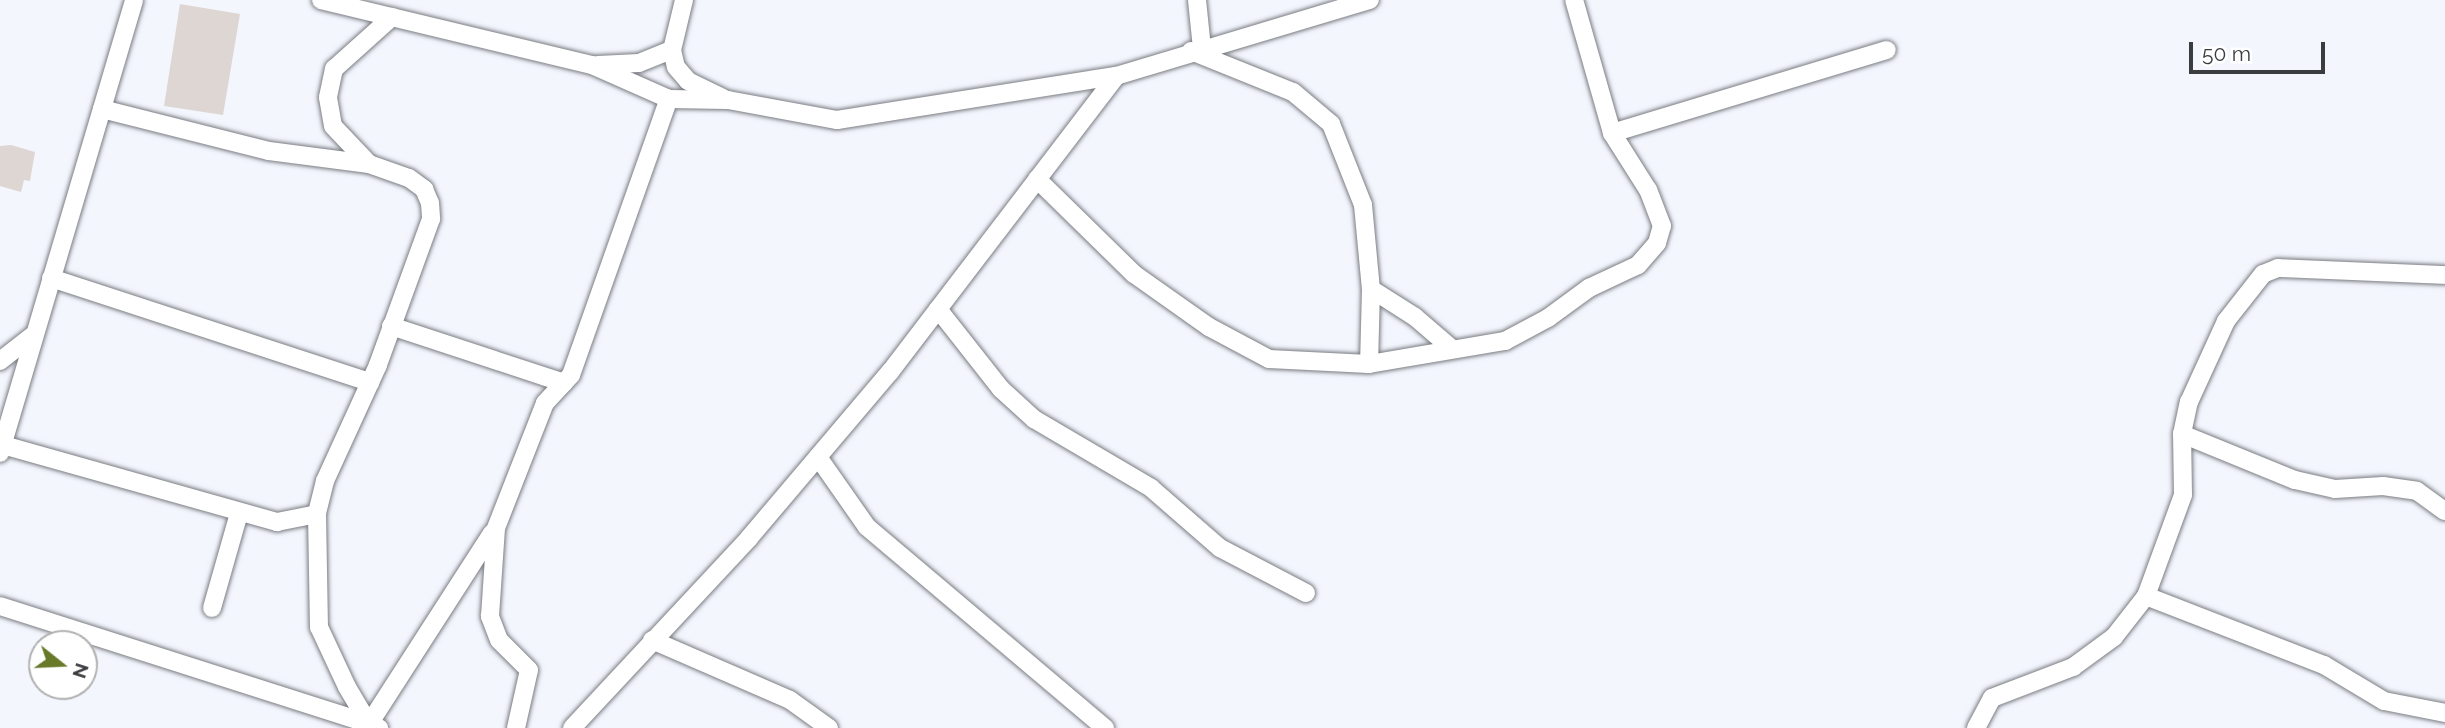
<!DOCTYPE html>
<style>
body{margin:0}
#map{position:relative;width:2445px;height:728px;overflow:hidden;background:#f3f6fd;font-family:Raleway,sans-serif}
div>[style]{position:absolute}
.building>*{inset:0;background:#ded6d2}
.roads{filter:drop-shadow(0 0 2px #7a7c82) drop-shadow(0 0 2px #7a7c82)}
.minor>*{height:18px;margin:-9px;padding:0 9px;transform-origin:9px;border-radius:9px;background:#fff}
span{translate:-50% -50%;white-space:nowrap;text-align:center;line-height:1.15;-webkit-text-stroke:6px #fff;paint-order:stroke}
.north{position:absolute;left:28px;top:630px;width:70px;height:70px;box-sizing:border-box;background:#fff;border:2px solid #b1b1b2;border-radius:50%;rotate:108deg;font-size:19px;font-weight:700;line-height:28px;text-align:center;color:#3b3c3f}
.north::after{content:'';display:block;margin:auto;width:24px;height:32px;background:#687a2a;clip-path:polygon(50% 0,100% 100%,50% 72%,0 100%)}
.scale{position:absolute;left:2189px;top:42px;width:136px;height:32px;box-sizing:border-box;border:4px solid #3b3c3f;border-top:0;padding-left:9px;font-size:21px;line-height:24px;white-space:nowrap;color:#3b3c3f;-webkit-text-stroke:5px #fff;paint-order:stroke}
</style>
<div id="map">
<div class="building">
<i style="clip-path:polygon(180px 4px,240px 14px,223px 115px,164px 106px)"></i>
<i style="clip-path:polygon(11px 145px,35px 152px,30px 181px,24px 180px,21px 192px,0 186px,0 146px)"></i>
</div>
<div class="roads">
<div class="minor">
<i style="left:321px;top:0;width:279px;rotate:13.5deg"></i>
<i style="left:592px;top:65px;width:84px;rotate:23.8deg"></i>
<i style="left:669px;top:99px;width:59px;rotate:1deg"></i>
<i style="left:728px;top:100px;width:111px;rotate:10.4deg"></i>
<i style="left:837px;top:120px;width:282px;rotate:-9deg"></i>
<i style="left:1116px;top:76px;width:265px;rotate:-16.7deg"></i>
<i style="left:684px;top:0;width:51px;rotate:103.5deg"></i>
<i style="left:672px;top:50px;width:17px;rotate:77deg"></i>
<i style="left:676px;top:67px;width:18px;rotate:49deg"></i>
<i style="left:688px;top:81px;width:39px;rotate:26deg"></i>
<i style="left:1197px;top:0;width:48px;rotate:84.1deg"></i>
<i style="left:1191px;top:51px;width:110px;rotate:21.9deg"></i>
<i style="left:1293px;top:92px;width:50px;rotate:40.1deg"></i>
<i style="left:1331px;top:124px;width:87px;rotate:68.4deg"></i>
<i style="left:1363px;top:205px;width:84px;rotate:84.6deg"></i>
<i style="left:1371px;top:289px;width:75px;rotate:91.5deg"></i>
<i style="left:598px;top:65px;width:41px;rotate:-2.8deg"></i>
<i style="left:639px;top:63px;width:35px;rotate:-22deg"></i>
<i style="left:102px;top:109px;width:172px;rotate:14.1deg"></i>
<i style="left:269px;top:151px;width:101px;rotate:7.4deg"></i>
<i style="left:369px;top:164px;width:42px;rotate:19.3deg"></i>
<i style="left:409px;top:178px;width:19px;rotate:36deg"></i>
<i style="left:424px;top:189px;width:15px;rotate:67deg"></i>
<i style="left:430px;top:203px;width:16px;rotate:86deg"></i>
<i style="left:431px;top:219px;width:155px;rotate:110deg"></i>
<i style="left:378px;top:365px;width:128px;rotate:114.6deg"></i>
<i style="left:325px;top:481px;width:34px;rotate:104deg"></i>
<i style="left:317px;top:514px;width:113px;rotate:89deg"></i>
<i style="left:319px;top:627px;width:66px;rotate:65deg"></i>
<i style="left:347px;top:687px;width:43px;rotate:59.3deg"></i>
<i style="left:369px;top:724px;width:11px;rotate:22deg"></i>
<i style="left:1612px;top:133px;width:287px;rotate:-16.8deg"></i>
<i style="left:369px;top:164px;width:52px;rotate:-133.5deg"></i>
<i style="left:333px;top:126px;width:29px;rotate:-100deg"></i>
<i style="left:328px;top:97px;width:29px;rotate:-78deg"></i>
<i style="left:334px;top:69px;width:78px;rotate:-41.9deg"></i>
<i style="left:1037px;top:179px;width:136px;rotate:44.4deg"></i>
<i style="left:1134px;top:274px;width:92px;rotate:35.2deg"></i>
<i style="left:1209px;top:327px;width:68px;rotate:28.1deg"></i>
<i style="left:1269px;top:359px;width:100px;rotate:2.9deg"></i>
<i style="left:1369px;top:364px;width:138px;rotate:-9.6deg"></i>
<i style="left:1505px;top:341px;width:49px;rotate:-28.1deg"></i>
<i style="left:1548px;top:318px;width:51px;rotate:-36.2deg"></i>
<i style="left:1589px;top:288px;width:54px;rotate:-25.1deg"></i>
<i style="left:1638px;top:265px;width:29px;rotate:-49deg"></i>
<i style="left:1657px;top:243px;width:18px;rotate:-74deg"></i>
<i style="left:1662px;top:226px;width:39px;rotate:-111deg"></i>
<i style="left:1648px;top:190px;width:67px;rotate:-122.3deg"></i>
<i style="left:1612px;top:133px;width:138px;rotate:-105.9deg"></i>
<i style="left:51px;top:278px;width:336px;rotate:18.1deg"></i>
<i style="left:1371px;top:289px;width:52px;rotate:32.5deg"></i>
<i style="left:1415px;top:317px;width:48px;rotate:40.7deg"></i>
<i style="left:938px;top:309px;width:102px;rotate:51.8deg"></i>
<i style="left:1001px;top:389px;width:45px;rotate:42.3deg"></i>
<i style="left:1034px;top:419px;width:136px;rotate:30.5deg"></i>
<i style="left:1151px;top:488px;width:91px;rotate:41deg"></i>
<i style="left:1220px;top:548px;width:97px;rotate:27.6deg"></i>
<i style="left:391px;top:326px;width:182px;rotate:18.2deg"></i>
<i style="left:0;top:361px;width:41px;rotate:-38deg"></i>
<i style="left:2182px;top:434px;width:122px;rotate:22.2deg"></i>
<i style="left:2295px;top:480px;width:41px;rotate:12.7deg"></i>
<i style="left:2335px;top:489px;width:48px;rotate:-3.6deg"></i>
<i style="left:2383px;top:486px;width:34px;rotate:8deg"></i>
<i style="left:2417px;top:491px;width:34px;rotate:36deg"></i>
<i style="left:3px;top:445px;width:285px;rotate:15.7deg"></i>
<i style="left:277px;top:522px;width:41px;rotate:-11.3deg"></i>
<i style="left:0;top:453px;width:472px;rotate:-73.5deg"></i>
<i style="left:818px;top:457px;width:85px;rotate:55deg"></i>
<i style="left:867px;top:527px;width:312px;rotate:40.2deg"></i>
<i style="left:2146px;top:596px;width:191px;rotate:21.2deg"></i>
<i style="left:2324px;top:665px;width:70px;rotate:31deg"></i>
<i style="left:2384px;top:701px;width:62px;rotate:11.1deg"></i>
<i style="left:0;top:606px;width:387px;rotate:17.7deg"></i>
<i style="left:369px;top:724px;width:227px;rotate:-57.2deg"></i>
<i style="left:212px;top:608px;width:99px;rotate:-74.1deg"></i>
<i style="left:652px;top:640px;width:150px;rotate:23.5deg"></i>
<i style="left:790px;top:700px;width:48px;rotate:35.7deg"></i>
<i style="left:516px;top:728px;width:59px;rotate:-77.4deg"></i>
<i style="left:529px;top:670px;width:42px;rotate:-135deg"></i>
<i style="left:499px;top:640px;width:26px;rotate:-111deg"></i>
<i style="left:490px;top:616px;width:88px;rotate:-86.1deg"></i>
<i style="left:496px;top:528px;width:134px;rotate:-68.6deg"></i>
<i style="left:545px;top:403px;width:38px;rotate:-47deg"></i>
<i style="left:571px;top:375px;width:293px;rotate:-70.5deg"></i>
<i style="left:572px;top:728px;width:260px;rotate:-47deg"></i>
<i style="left:749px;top:538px;width:218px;rotate:-49.7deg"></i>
<i style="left:890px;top:372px;width:372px;rotate:-52.6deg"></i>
<i style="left:1976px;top:728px;width:34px;rotate:-62deg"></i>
<i style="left:1992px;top:698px;width:87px;rotate:-20.9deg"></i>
<i style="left:2073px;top:667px;width:51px;rotate:-36.2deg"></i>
<i style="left:2114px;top:637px;width:52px;rotate:-52deg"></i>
<i style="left:2146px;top:596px;width:108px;rotate:-69.9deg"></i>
<i style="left:2183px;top:495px;width:61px;rotate:-90.9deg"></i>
<i style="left:2182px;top:434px;width:33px;rotate:-78deg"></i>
<i style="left:2189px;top:402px;width:89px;rotate:-65.4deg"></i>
<i style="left:2226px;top:321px;width:60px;rotate:-51.8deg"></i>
<i style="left:2263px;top:274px;width:16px;rotate:-22deg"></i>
<i style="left:2278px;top:268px;width:167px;rotate:2.4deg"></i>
</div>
</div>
<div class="north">N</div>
<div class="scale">50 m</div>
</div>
